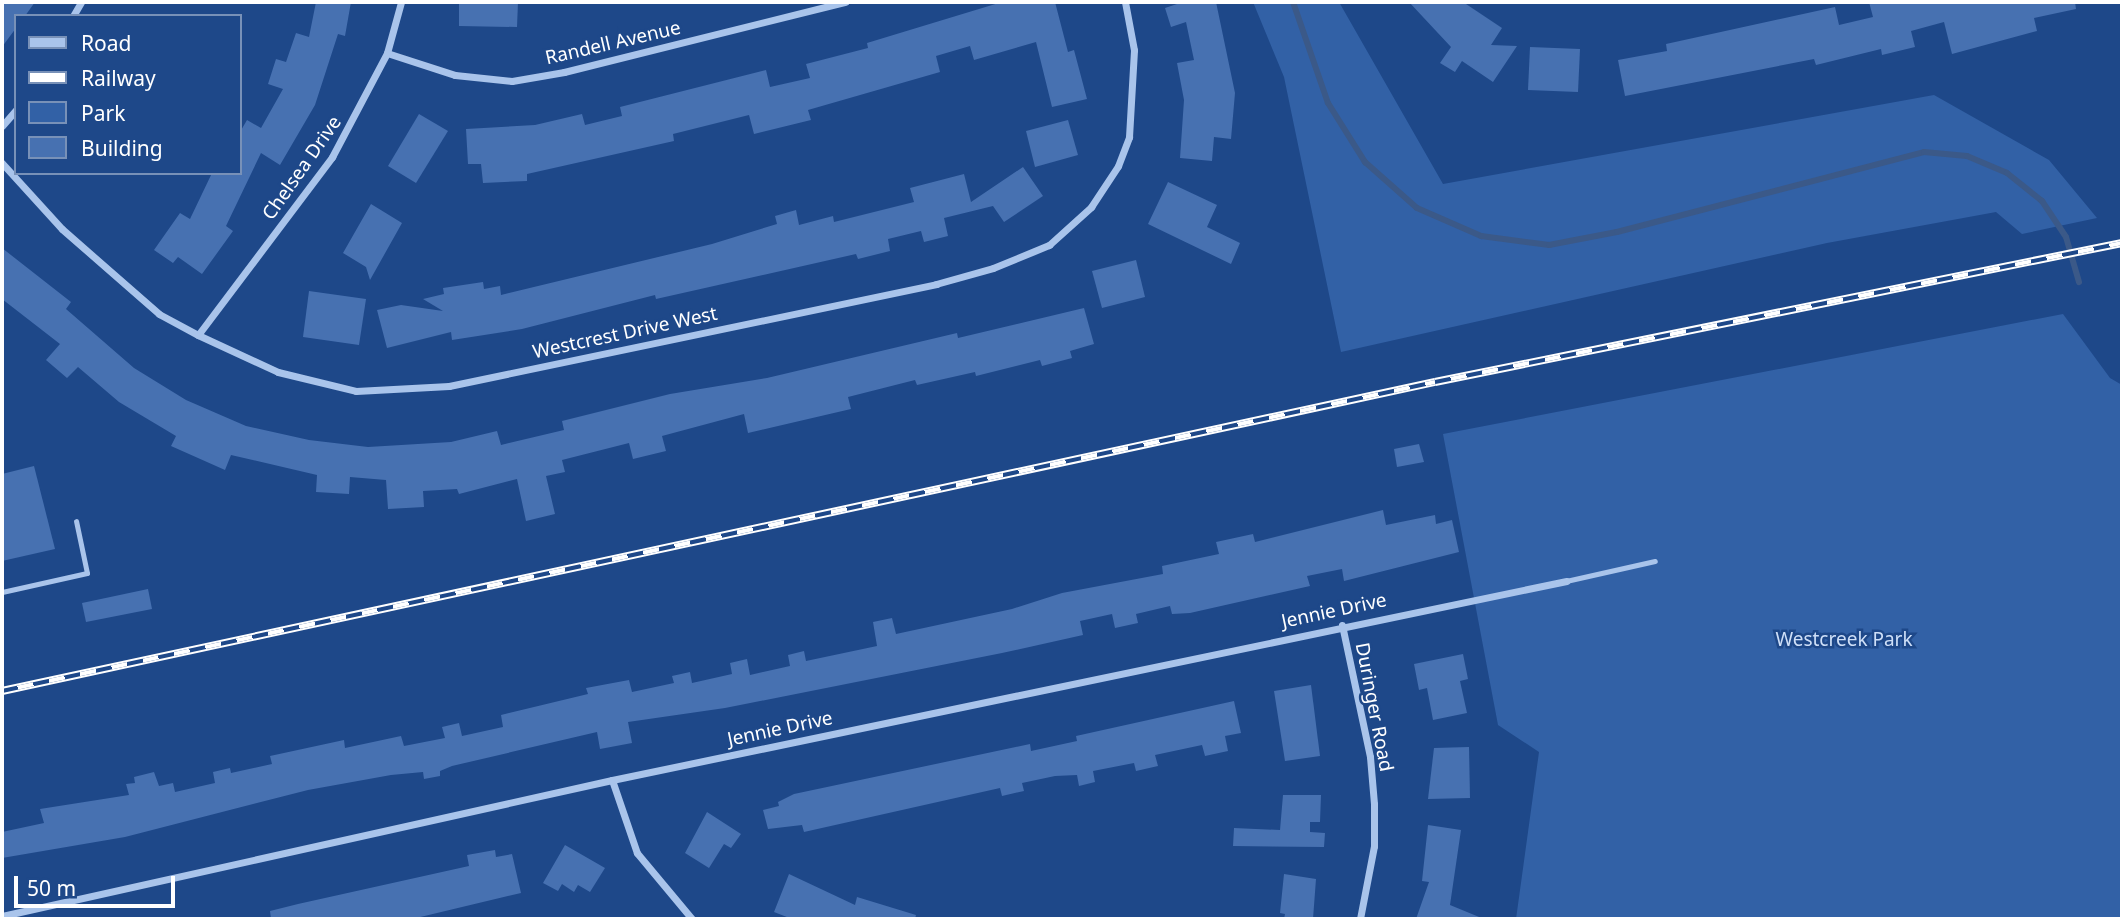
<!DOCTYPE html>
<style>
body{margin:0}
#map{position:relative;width:2124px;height:921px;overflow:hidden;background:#1e4889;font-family:"Noto Sans",sans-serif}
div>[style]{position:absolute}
.green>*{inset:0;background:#3261a6}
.stream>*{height:6px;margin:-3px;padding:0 3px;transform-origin:3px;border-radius:3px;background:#3b5988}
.building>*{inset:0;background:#4771b1}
.service>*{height:5px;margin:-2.5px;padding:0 2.5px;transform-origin:2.5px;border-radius:2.5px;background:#a9c4eb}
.minor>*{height:7px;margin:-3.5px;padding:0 3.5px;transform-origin:3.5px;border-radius:3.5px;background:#a9c4eb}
.rail>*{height:8px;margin-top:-4px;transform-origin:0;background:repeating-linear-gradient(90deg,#1e4889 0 16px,#fff 0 32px);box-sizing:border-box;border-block:2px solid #fff}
span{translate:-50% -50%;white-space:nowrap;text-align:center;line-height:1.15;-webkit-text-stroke:5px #1e4889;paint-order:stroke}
.street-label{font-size:19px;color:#fff}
.park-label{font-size:19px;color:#cedff8}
.frame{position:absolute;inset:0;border:4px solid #fff;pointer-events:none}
.legend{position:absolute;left:14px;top:14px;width:228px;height:161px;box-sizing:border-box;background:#1e4889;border:2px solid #7891b8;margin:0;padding:9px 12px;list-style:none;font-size:21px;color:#fff}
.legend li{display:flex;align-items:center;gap:14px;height:35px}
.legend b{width:35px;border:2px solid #7891b8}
.scale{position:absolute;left:14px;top:876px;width:161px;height:32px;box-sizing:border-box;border:4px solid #fff;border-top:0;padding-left:9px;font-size:21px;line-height:24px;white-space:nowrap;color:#fff;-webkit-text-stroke:5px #1e4889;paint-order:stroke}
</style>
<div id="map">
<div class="green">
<i style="clip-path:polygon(1253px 2px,1339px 2px,1443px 184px,1934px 95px,2049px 160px,2097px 218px,2022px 234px,1996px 212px,1827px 243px,1341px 352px,1284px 77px)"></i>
<i style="clip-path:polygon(2063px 314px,2110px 378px,2122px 385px,2122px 919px,1516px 919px,1539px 752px,1498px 725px,1443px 434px)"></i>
</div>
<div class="stream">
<i style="left:1293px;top:2px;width:107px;rotate:70.9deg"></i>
<i style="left:1328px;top:103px;width:70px;rotate:57.9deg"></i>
<i style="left:1365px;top:162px;width:69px;rotate:41.5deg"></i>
<i style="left:1417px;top:208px;width:70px;rotate:23.6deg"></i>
<i style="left:1481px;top:236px;width:69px;rotate:7.5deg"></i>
<i style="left:1549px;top:245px;width:69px;rotate:-10.8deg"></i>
<i style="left:1617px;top:232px;width:317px;rotate:-14.6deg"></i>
<i style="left:1924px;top:152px;width:43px;rotate:5.3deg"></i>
<i style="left:1967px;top:156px;width:43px;rotate:23deg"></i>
<i style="left:2007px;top:173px;width:45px;rotate:38.7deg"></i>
<i style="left:2042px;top:201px;width:43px;rotate:56.3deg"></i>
<i style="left:2066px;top:237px;width:47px;rotate:73.9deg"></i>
</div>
<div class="building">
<i style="clip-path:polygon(2px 2px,35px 2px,25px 16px,16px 16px,16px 28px,2px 47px)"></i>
<i style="clip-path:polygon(316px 2px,351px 2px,345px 36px,338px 34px,315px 105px,280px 165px,261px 153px,226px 226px,233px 231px,202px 274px,178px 257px,173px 263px,154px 250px,180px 213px,190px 219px,212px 173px,240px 173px,240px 132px,247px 120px,261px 128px,283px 89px,268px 84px,276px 59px,286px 62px,296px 33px,309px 37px)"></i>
<i style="clip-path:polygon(459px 2px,518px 2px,517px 27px,459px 26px)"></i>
<i style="clip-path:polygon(1002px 2px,1055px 2px,1068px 52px,1074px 50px,1087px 99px,1052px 107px,1036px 42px,974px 60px,970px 46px,936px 56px,940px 72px,808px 110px,811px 120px,754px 134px,749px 115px,673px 134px,674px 141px,527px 174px,527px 181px,483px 183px,481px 164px,468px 164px,466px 129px,535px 125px,582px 114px,585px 125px,622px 116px,620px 107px,766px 70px,770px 87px,810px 78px,806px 64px,868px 48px,867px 43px)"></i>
<i style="clip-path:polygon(1183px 2px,1216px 2px,1235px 93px,1231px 139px,1214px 137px,1212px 161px,1180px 158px,1184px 100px,1177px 63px,1194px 60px,1186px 22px,1171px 27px,1165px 8px)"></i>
<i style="clip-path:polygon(1409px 2px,1463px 2px,1502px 28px,1491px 45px,1517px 46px,1493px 82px,1462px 61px,1455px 72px,1440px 63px,1451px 47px)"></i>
<i style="clip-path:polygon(1869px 2px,2075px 2px,2076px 9px,2034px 18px,2037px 31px,1952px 54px,1944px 22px,1911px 31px,1915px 47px,1882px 55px,1881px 49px,1816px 65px,1814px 59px,1625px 96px,1618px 60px,1667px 51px,1666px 44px,1835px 7px,1839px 25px,1873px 17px)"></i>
<i style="clip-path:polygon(1530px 47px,1580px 49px,1578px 92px,1528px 90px)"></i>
<i style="clip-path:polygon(419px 114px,448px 131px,416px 183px,388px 166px)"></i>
<i style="clip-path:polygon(1068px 120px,1078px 155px,1035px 167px,1026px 131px)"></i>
<i style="clip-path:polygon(1023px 167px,1043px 196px,1004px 222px,993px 206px,944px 218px,948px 236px,924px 242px,921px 231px,888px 239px,890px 251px,858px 259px,856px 254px,656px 299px,655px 295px,522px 329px,452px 340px,451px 332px,387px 348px,377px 310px,401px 305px,443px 311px,423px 299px,444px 294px,443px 288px,483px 282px,484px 289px,500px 286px,501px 295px,712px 244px,777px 224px,775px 216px,796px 210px,799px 225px,833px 216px,834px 222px,914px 202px,910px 188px,964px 174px,971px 202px)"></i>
<i style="clip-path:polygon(1168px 182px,1217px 205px,1207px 227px,1240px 243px,1231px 264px,1148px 224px)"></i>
<i style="clip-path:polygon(371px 204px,402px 223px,370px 280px,366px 267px,343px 253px)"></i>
<i style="clip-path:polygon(2px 248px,71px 302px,66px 309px,134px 368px,186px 400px,246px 426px,309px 440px,368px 447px,451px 442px,497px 431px,501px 445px,564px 430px,562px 421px,670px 394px,767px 378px,957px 333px,958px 338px,1084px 308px,1094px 344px,1070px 351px,1072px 358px,1042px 366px,1040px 360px,976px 376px,975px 372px,917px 385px,915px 380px,848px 397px,851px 409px,748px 433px,744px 414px,662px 436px,666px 451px,633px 459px,629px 443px,562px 460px,565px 472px,546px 476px,555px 514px,526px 521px,517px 479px,459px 494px,457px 489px,423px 491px,424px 507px,388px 509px,386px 480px,350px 477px,349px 494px,316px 492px,317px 475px,231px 455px,225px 470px,171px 446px,176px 436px,119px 402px,78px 367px,67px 378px,46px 360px,60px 344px,2px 299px)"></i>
<i style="clip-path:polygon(1136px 260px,1145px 297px,1102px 308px,1092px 271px)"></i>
<i style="clip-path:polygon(309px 291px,366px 299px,359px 345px,303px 337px)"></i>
<i style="clip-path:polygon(1419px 444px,1424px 462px,1397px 467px,1394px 449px)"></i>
<i style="clip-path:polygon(34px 466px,55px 549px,2px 561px,2px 474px)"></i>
<i style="clip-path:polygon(1383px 510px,1386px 525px,1435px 515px,1436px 524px,1452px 520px,1459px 552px,1344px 581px,1342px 569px,1307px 576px,1310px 586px,1190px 613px,1172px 614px,1170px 606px,1136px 614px,1138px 623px,1115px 628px,1112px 614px,1080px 621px,1083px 635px,1002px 653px,725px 708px,628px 722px,632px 743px,600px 749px,597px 732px,452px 766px,440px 771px,440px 776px,424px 779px,423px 772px,391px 775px,308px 790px,125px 837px,2px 858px,2px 832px,44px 823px,40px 809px,129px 795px,126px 784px,135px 783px,134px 777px,154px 772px,159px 786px,173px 783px,175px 792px,215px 783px,213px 772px,230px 768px,231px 773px,272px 764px,270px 756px,344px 740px,345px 748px,401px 736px,404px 746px,445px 738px,442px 727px,459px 723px,462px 736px,503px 727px,501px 715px,588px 694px,586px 688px,629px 680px,632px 692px,674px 683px,672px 676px,690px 672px,692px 683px,732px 674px,730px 663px,747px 659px,750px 675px,790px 666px,788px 655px,804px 651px,806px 661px,877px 646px,873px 622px,892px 618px,896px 634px,1012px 609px,1062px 593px,1163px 574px,1162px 566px,1219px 554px,1216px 542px,1253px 534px,1255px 542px)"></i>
<i style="clip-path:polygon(148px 589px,152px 609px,86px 622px,82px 603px)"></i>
<i style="clip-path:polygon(1463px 654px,1468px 679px,1460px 681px,1467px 713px,1433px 720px,1427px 688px,1419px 690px,1414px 664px)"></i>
<i style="clip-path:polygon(1311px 685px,1320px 756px,1285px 761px,1274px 691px)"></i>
<i style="clip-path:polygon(1234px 701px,1241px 733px,1225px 736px,1228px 751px,1205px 756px,1202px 745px,1155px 755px,1158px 766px,1136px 771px,1134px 763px,1093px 771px,1095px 782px,1079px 786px,1077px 775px,1055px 776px,1022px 783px,1024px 791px,1002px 796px,1000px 788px,804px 832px,802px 825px,768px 829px,763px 810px,779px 806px,778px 802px,794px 794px,1030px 744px,1031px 751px,1077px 741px,1076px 736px)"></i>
<i style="clip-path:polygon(1469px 747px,1470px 798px,1428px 799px,1434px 748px)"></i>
<i style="clip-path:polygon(1283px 795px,1321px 795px,1320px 822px,1310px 822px,1310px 832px,1325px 833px,1324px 847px,1233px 846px,1234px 828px,1280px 830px)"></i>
<i style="clip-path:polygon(707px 812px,741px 834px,731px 848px,724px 844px,709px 868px,685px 853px)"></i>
<i style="clip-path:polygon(1428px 825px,1461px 830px,1450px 905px,1484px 919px,1416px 919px,1429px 882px,1422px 881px)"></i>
<i style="clip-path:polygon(565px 845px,605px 868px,590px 892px,578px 885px,574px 892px,562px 884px,558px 891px,543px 883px)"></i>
<i style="clip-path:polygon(495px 850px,496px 857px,512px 854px,521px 893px,412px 919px,271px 919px,270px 911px,298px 904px,469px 866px,467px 855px)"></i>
<i style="clip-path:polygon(789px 874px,855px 905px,857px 897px,916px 915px,915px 919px,792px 919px,774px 912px)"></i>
<i style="clip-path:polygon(1284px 874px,1316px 879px,1313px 919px,1284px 919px,1285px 914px,1280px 913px)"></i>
</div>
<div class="service">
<i style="left:1566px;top:581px;width:91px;rotate:-12.7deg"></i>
<i style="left:2px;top:592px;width:87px;rotate:-12.6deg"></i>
<i style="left:87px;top:573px;width:53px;rotate:-101.9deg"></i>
</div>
<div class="minor">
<i style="left:73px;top:16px;width:16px;rotate:-60deg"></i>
<i style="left:387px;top:53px;width:71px;rotate:17.9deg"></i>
<i style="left:455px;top:75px;width:57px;rotate:6deg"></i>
<i style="left:512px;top:81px;width:53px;rotate:-9.8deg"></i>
<i style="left:564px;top:72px;width:290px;rotate:-14deg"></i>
<i style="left:2px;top:126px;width:21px;rotate:-49deg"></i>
<i style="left:2px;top:163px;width:89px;rotate:47.7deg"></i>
<i style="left:62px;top:229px;width:129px;rotate:41.2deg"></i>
<i style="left:159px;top:314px;width:44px;rotate:28.3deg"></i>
<i style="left:198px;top:335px;width:88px;rotate:24.8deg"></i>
<i style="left:278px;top:372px;width:80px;rotate:13.7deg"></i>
<i style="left:356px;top:391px;width:93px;rotate:-3.1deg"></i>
<i style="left:449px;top:386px;width:498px;rotate:-11.8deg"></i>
<i style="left:936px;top:284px;width:59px;rotate:-15.7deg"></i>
<i style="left:993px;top:268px;width:61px;rotate:-22.3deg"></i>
<i style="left:1049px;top:245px;width:57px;rotate:-42.1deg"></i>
<i style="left:1091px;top:207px;width:49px;rotate:-56.6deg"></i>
<i style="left:1118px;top:166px;width:31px;rotate:-69deg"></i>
<i style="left:1129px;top:137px;width:87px;rotate:-86.7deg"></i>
<i style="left:1134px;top:50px;width:49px;rotate:-100.6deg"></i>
<i style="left:198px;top:335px;width:223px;rotate:-53deg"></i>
<i style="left:332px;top:157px;width:118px;rotate:-62.1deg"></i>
<i style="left:387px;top:53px;width:53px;rotate:-74.6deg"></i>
<i style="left:1342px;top:625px;width:135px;rotate:78deg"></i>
<i style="left:1370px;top:757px;width:47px;rotate:85.1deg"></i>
<i style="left:1374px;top:804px;width:42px;rotate:90deg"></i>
<i style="left:1374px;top:846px;width:74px;rotate:100.9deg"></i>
<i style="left:612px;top:780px;width:77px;rotate:71.1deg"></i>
<i style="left:637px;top:853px;width:86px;rotate:50.2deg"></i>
<i style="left:2px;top:916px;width:625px;rotate:-12.57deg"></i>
<i style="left:612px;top:780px;width:975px;rotate:-11.78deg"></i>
</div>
<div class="rail">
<i style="left:2px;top:691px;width:1466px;rotate:-12.17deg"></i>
<i style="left:1435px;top:382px;width:701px;rotate:-11.44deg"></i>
</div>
<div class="street-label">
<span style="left:613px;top:43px;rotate:-13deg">Randell Avenue</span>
<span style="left:302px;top:168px;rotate:-55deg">Chelsea Drive</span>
<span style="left:625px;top:333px;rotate:-12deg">Westcrest Drive West</span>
<span style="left:1334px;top:611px;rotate:-12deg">Jennie Drive</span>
<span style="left:1374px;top:707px;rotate:79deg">Duringer Road</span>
<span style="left:780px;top:729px;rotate:-12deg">Jennie Drive</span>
</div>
<div class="park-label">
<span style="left:1844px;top:640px">Westcreek Park</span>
</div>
<div class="frame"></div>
<ul class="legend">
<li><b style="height:9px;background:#a9c4eb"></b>Road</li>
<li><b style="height:9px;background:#fff"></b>Railway</li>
<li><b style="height:19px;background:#3261a6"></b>Park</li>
<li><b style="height:19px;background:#4771b1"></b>Building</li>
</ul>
<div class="scale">50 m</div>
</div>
